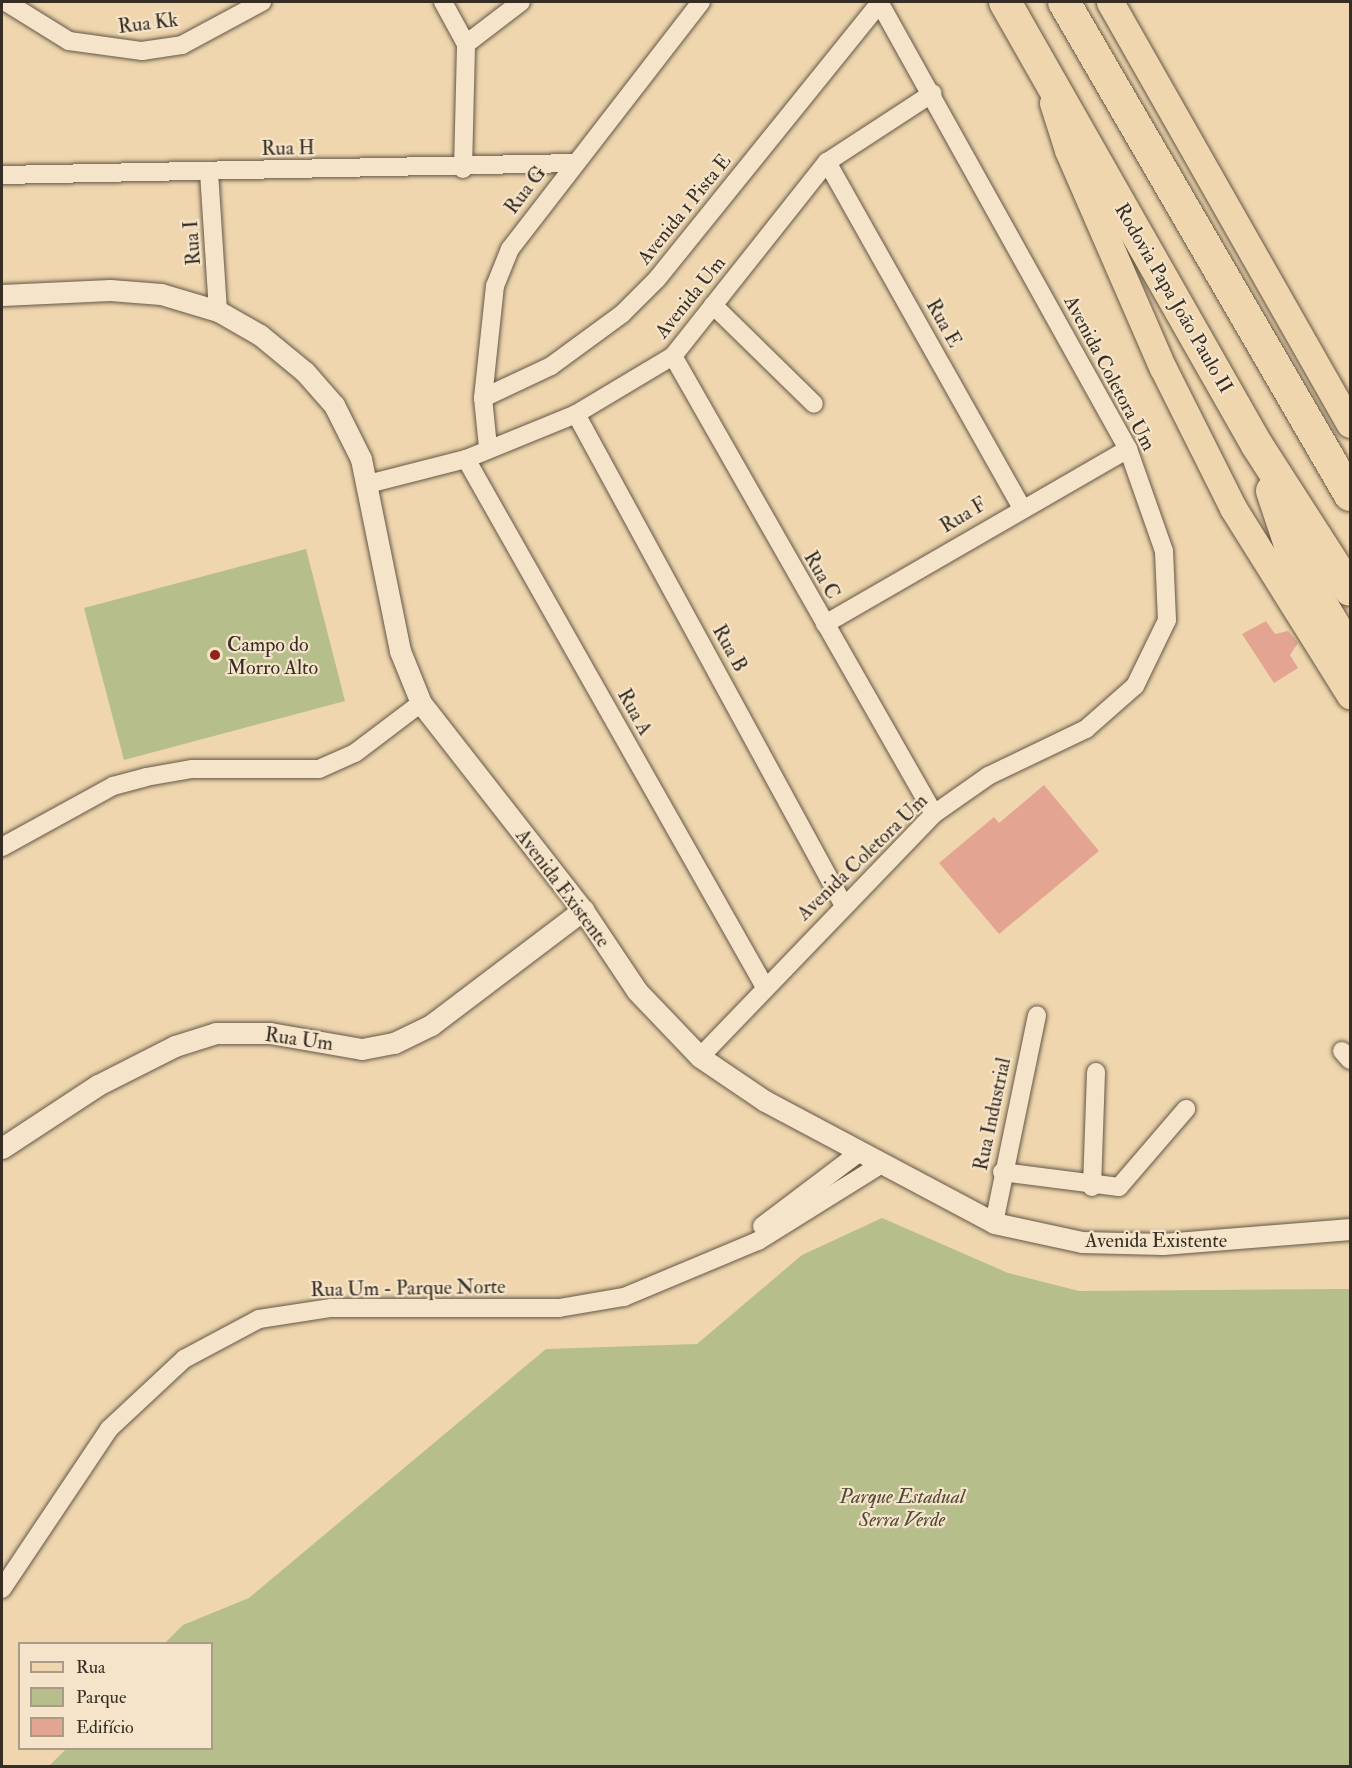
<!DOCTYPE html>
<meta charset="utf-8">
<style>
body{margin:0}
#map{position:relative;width:1352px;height:1768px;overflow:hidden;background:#efd6ae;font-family:"IM FELL Double Pica",serif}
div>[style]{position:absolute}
.green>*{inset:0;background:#b6be8c}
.building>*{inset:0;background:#e3a591}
.roads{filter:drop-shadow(0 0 2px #645846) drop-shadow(0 0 2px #645846)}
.minor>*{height:18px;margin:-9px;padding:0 9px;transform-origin:9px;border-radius:9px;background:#f5e4ca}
.tertiary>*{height:21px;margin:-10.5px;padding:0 10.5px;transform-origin:10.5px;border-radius:10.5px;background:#f5e4ca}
.primary>*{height:27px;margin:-13.5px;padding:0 13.5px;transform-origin:13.5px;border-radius:13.5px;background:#efd6ae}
.motorway>*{height:32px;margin:-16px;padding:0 16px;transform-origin:16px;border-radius:16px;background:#efd6ae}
.dots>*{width:16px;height:16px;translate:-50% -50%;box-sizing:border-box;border:3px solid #f5e4ca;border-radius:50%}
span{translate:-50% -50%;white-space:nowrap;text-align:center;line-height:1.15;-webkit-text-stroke:4.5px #f5e4ca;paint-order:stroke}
.street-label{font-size:20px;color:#362e24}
.poi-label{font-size:20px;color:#362e24}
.left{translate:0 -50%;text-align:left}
.park-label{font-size:20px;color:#504b39;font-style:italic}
.frame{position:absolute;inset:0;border:3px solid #362e24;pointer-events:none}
.legend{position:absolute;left:18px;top:1642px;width:195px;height:108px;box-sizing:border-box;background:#f5e4ca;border:2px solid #a99b88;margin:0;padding:8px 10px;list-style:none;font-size:18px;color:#362e24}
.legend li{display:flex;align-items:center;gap:12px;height:30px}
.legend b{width:30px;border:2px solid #a99b88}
</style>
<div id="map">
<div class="green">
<i style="clip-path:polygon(306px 549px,345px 701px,124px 760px,84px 608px)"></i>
<i style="clip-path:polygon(882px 1218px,1008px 1273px,1079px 1291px,1350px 1289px,1350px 1766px,49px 1766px,66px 1749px,212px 1748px,212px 1644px,165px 1643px,183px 1625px,249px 1598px,546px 1349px,697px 1344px,802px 1255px)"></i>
</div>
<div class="building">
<i style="clip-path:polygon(1266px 621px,1275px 634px,1288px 631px,1298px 643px,1290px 655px,1298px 668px,1274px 683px,1242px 634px)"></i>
<i style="clip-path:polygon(1044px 785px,1099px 851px,999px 934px,939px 863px,994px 817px,999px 823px)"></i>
</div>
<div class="roads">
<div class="minor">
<i style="left:6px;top:2px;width:74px;rotate:31.8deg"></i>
<i style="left:69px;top:41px;width:74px;rotate:7.8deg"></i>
<i style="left:142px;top:51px;width:40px;rotate:-8.5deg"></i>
<i style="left:182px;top:45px;width:91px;rotate:-28.3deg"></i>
<i style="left:443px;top:2px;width:48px;rotate:61.3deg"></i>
<i style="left:827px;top:162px;width:395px;rotate:60.6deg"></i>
<i style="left:463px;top:169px;width:125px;rotate:-88.6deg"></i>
<i style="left:466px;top:44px;width:69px;rotate:-37.4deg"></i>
<i style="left:209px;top:172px;width:139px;rotate:86.3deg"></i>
<i style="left:2px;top:175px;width:573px;rotate:-1.2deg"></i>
<i style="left:713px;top:305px;width:141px;rotate:44.4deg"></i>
<i style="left:673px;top:356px;width:527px;rotate:60.32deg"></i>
<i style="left:483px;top:398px;width:75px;rotate:-25.2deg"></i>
<i style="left:551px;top:366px;width:88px;rotate:-36.2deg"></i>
<i style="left:622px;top:314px;width:49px;rotate:-45deg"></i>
<i style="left:657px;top:279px;width:355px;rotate:-51.1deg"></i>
<i style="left:576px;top:414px;width:558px;rotate:61.41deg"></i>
<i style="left:488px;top:447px;width:49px;rotate:-95.8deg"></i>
<i style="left:483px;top:398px;width:113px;rotate:-83.9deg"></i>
<i style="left:495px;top:286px;width:40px;rotate:-68deg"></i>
<i style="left:510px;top:249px;width:312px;rotate:-52.3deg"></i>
<i style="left:466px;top:459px;width:607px;rotate:60.48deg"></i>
<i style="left:368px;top:484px;width:101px;rotate:-14.3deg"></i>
<i style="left:466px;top:459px;width:119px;rotate:-22.2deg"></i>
<i style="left:576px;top:414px;width:113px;rotate:-30.9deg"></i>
<i style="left:673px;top:356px;width:248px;rotate:-51.6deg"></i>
<i style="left:827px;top:162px;width:126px;rotate:-33.1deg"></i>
<i style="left:825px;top:624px;width:350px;rotate:-30deg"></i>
<i style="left:2px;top:847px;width:127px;rotate:-28.8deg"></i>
<i style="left:113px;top:786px;width:34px;rotate:-15deg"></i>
<i style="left:146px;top:777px;width:47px;rotate:-9.9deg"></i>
<i style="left:192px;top:769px;width:127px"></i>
<i style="left:319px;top:769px;width:39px;rotate:-24deg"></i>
<i style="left:355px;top:753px;width:83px;rotate:-37.1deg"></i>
<i style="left:1342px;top:1051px;width:12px;rotate:48deg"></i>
<i style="left:700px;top:1057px;width:337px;rotate:-46.1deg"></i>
<i style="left:934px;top:814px;width:66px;rotate:-35.1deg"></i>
<i style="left:988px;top:776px;width:109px;rotate:-25.6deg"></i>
<i style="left:1086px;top:729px;width:65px;rotate:-41.3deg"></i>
<i style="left:1135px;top:686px;width:73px;rotate:-64.1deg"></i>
<i style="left:1167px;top:620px;width:69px;rotate:-92.5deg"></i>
<i style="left:1164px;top:551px;width:108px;rotate:-109.4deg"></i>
<i style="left:1128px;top:449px;width:512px;rotate:-119.12deg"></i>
<i style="left:1002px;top:1172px;width:118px;rotate:7.3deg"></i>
<i style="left:1119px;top:1187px;width:103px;rotate:-49.3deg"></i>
<i style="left:1092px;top:1187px;width:115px;rotate:-88deg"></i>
<i style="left:994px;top:1223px;width:212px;rotate:-78.3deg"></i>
<i style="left:762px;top:1226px;width:123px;rotate:-37.1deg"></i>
<i style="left:2px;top:1589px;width:192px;rotate:-56.2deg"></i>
<i style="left:109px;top:1429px;width:103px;rotate:-43deg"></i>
<i style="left:184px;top:1359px;width:85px;rotate:-28.1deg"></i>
<i style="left:259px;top:1319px;width:73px;rotate:-8.7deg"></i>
<i style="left:331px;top:1308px;width:228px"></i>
<i style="left:559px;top:1308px;width:66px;rotate:-9.6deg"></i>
<i style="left:624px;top:1297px;width:145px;rotate:-22.7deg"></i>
<i style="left:758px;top:1241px;width:144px;rotate:-31.9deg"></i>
</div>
<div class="tertiary">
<i style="left:2px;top:295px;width:108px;rotate:-2.7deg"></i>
<i style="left:110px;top:290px;width:51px;rotate:4.5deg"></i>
<i style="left:161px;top:294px;width:59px;rotate:16.6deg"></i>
<i style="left:218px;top:311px;width:48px;rotate:29.7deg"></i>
<i style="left:260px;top:335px;width:58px;rotate:39.4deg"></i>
<i style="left:305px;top:372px;width:44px;rotate:48.7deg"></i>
<i style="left:334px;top:405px;width:60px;rotate:63.4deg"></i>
<i style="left:361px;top:459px;width:196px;rotate:78.5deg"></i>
<i style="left:400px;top:651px;width:56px;rotate:68deg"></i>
<i style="left:421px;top:703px;width:263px;rotate:52deg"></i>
<i style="left:583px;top:910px;width:97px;rotate:56.3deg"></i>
<i style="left:637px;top:991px;width:91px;rotate:46.3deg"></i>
<i style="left:700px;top:1057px;width:78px;rotate:34.1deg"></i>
<i style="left:765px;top:1101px;width:259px;rotate:28deg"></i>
<i style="left:994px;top:1223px;width:90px;rotate:12.2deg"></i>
<i style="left:1082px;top:1242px;width:81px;rotate:1.4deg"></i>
<i style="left:1163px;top:1244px;width:188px;rotate:-4.6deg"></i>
<i style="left:2px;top:1148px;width:115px;rotate:-33.3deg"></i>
<i style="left:98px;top:1085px;width:86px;rotate:-26.9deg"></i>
<i style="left:175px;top:1046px;width:43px;rotate:-17.6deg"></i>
<i style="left:216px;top:1033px;width:54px"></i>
<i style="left:270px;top:1033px;width:93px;rotate:9.9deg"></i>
<i style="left:362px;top:1049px;width:33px;rotate:-11deg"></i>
<i style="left:394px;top:1043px;width:41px;rotate:-25.9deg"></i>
<i style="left:431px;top:1025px;width:191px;rotate:-37.1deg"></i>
</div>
<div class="primary">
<i style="left:1110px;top:2px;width:485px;rotate:60.4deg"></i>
<i style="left:1053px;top:103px;width:49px;rotate:72.3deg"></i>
<i style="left:1068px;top:150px;width:238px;rotate:66.5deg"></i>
<i style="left:1163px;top:368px;width:157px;rotate:63.4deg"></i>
<i style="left:1233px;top:508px;width:221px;rotate:58deg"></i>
</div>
<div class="motorway">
<i style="left:1005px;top:2px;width:510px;rotate:60.37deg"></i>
<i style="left:1257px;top:445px;width:172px;rotate:57.3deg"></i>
<i style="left:1064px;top:2px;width:570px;rotate:59.88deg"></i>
<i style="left:1272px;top:491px;width:73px;rotate:71.6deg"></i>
<i style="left:1295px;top:560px;width:107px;rotate:59.1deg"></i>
</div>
</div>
<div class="dots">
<i style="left:215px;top:655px;background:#8f2418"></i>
</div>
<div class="street-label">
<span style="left:148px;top:23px;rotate:-7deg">Rua Kk</span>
<span style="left:288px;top:148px;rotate:-1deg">Rua H</span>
<span style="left:525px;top:190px;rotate:-53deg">Rua G</span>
<span style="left:684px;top:209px;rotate:-51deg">Avenida 1 Pista E</span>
<span style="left:192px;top:243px;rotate:-94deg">Rua I</span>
<span style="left:690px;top:297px;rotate:-51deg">Avenida Um</span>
<span style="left:1174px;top:298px;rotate:60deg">Rodovia Papa João Paulo II</span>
<span style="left:944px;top:323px;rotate:61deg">Rua E</span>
<span style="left:1110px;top:373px;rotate:62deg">Avenida Coletora Um</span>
<span style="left:963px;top:515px;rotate:-31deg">Rua F</span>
<span style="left:822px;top:575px;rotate:60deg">Rua C</span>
<span style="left:730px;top:648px;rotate:61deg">Rua B</span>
<span style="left:635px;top:712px;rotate:61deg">Rua A</span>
<span style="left:862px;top:857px;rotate:-44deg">Avenida Coletora Um</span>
<span style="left:563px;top:888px;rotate:53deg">Avenida Existente</span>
<span style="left:299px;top:1039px;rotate:8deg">Rua Um</span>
<span style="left:992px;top:1114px;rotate:-78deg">Rua Industrial</span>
<span style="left:1156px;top:1240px">Avenida Existente</span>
<span style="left:408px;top:1288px;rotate:-1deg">Rua Um - Parque Norte</span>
</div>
<div class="poi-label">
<span class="left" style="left:227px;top:656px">Campo do<br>Morro Alto</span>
</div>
<div class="park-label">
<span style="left:902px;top:1508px">Parque Estadual<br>Serra Verde</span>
</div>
<div class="frame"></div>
<ul class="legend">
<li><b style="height:8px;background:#efd6ae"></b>Rua</li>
<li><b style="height:16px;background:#b6be8c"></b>Parque</li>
<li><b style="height:16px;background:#e3a591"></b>Edifício</li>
</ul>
</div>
